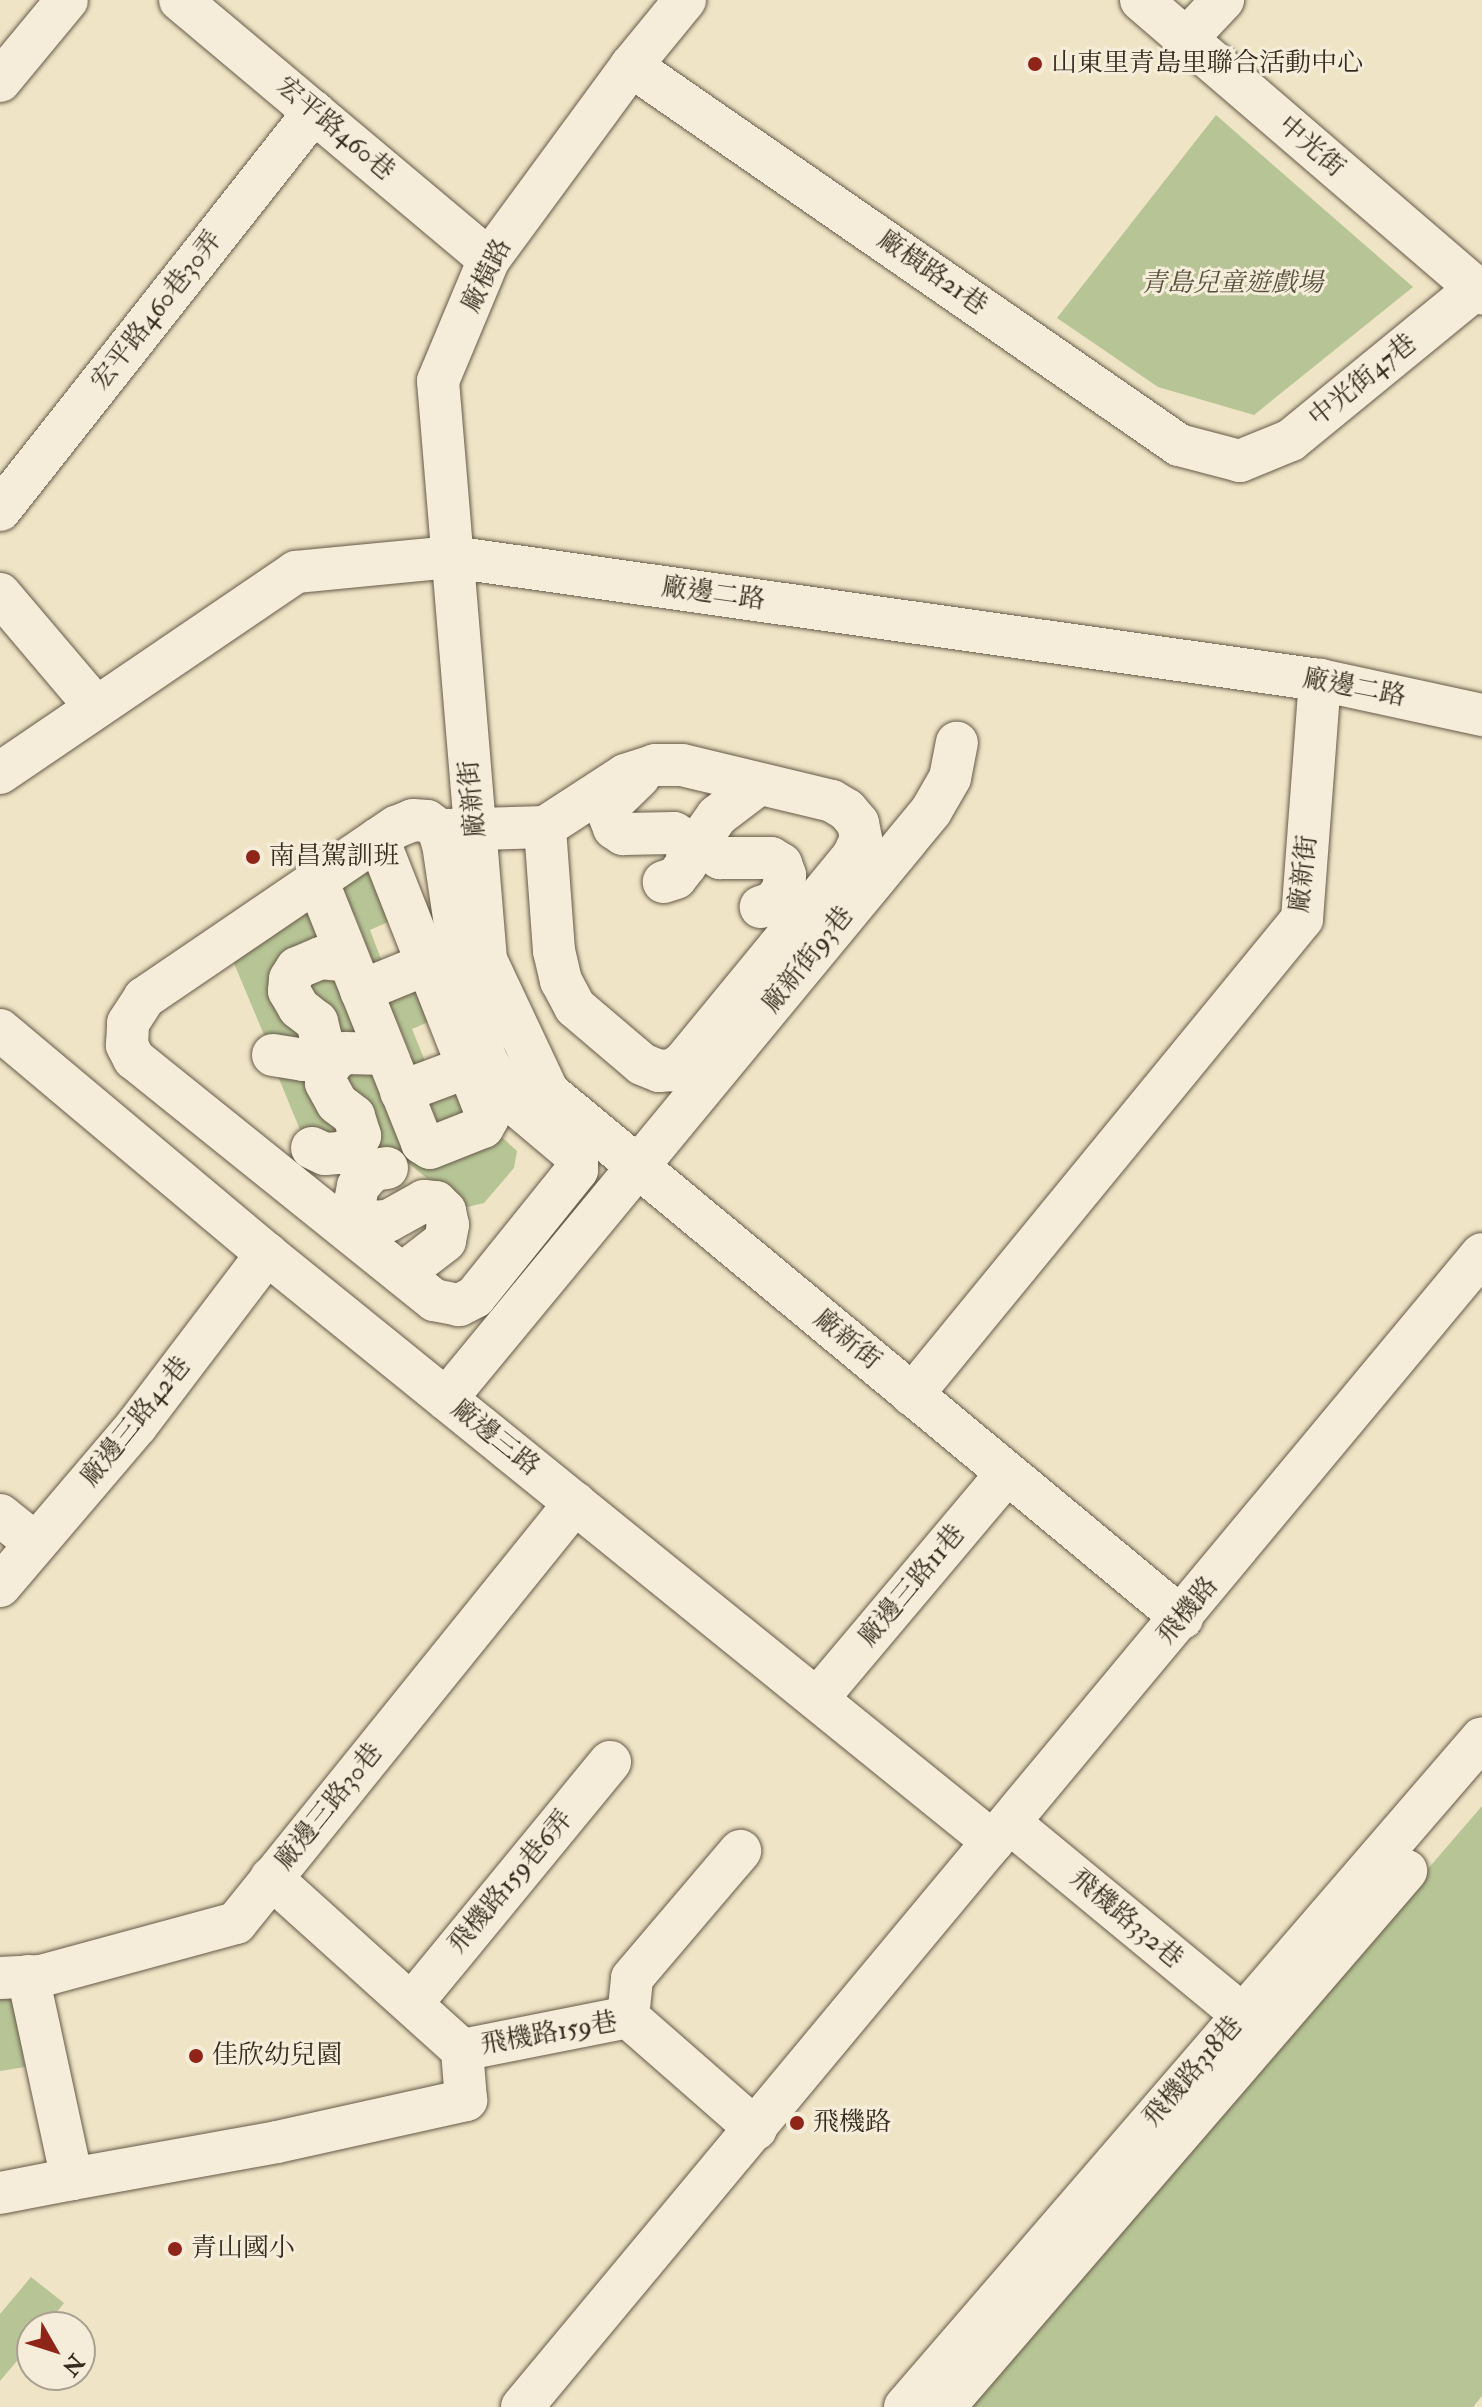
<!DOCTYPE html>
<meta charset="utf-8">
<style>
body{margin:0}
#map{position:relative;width:1482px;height:2407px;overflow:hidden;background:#efe4c5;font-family:"IM FELL Double Pica","Noto Serif TC",serif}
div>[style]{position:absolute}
.green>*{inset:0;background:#b7c596}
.roads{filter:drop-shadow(0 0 2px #665a49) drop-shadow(0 0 2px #665a49)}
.minor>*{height:42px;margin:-21px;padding:0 21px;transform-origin:21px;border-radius:21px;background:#f5edd9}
.dots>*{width:22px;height:22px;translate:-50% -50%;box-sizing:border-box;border:4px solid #f5edd9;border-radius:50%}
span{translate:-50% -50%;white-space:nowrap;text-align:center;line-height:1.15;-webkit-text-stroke:6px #f5edd9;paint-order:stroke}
.poi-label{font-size:26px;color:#382c20}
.left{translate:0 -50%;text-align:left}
.street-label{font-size:26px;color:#382c20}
.park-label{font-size:26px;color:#58523e;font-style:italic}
.north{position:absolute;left:16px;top:2311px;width:80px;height:80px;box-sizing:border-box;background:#f5edd9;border:2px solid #a9a08f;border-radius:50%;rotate:129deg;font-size:22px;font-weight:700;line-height:32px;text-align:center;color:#382c20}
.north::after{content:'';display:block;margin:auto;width:28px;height:36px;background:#8f2418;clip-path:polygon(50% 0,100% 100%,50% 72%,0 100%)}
</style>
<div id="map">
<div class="green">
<i style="clip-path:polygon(1216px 115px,1413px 287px,1254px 415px,1158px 387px,1057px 318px)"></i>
<i style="clip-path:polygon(375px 846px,390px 921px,370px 930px,384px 967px,355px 958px,369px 952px,355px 915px,341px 920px,326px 883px)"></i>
<i style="clip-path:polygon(304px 899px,331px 950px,306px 951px,311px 1037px,267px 1042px,233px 961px)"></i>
<i style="clip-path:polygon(333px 971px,369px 1041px,331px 1046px,306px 982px)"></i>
<i style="clip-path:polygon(418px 982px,433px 1020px,412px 1029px,427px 1066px,404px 1076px,398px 1061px,411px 1055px,396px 1019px,374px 998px)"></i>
<i style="clip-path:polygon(380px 1065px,416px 1152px,494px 1130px,517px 1151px,514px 1168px,484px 1203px,463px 1208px,396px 1153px,377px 1153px,336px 1074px)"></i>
<i style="clip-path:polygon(275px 1069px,303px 1072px,347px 1134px,303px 1137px)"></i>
<i style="clip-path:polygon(459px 1076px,480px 1117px,433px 1141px,414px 1094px)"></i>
<i style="clip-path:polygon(1482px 1806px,1482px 2396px,1473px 2407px,964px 2407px)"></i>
<i style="clip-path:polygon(14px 1998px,25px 2067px,0 2071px,0 1999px)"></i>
<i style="clip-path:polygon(31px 2277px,64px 2303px,45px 2327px,32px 2327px,32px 2343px,0 2381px,0 2314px)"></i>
</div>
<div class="roads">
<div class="minor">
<i style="left:180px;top:0;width:403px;rotate:40deg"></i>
<i style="left:685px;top:0;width:85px;rotate:129.3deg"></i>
<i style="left:631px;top:66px;width:240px;rotate:126.3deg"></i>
<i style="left:489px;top:259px;width:132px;rotate:112.7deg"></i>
<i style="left:438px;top:381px;width:581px;rotate:85.26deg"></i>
<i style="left:486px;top:960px;width:146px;rotate:64.8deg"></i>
<i style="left:548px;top:1092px;width:824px;rotate:39.68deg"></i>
<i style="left:1141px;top:0;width:450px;rotate:40.7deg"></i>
<i style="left:1186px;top:39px;width:54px;rotate:-46.5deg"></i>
<i style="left:631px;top:66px;width:666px;rotate:34.67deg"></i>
<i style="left:1179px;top:445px;width:63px;rotate:14.7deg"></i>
<i style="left:1240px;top:461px;width:55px;rotate:-22.4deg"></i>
<i style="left:1291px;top:440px;width:240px;rotate:-39.3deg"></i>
<i style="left:0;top:81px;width:105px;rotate:-50.4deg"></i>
<i style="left:0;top:510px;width:507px;rotate:-51.73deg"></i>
<i style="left:0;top:594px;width:148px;rotate:49.7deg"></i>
<i style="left:0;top:773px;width:358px;rotate:-34.2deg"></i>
<i style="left:296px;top:572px;width:157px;rotate:-5.5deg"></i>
<i style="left:452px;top:557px;width:877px;rotate:8.07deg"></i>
<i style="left:1320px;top:680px;width:166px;rotate:12.2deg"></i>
<i style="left:639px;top:777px;width:39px;rotate:136deg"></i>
<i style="left:611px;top:804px;width:11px;rotate:100deg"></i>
<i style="left:609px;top:815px;width:14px;rotate:69deg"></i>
<i style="left:614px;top:828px;width:11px;rotate:34deg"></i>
<i style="left:623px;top:834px;width:51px;rotate:-1.1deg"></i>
<i style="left:674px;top:833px;width:12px;rotate:31deg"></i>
<i style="left:684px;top:839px;width:13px;rotate:72deg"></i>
<i style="left:688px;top:851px;width:14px;rotate:98deg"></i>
<i style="left:686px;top:865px;width:16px;rotate:128deg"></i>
<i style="left:676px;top:878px;width:13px;rotate:162deg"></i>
<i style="left:759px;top:784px;width:53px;rotate:142.7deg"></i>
<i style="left:717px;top:816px;width:16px;rotate:125deg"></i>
<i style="left:708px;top:829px;width:11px;rotate:100deg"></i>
<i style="left:706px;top:840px;width:13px;rotate:67deg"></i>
<i style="left:711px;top:852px;width:11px;rotate:34deg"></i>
<i style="left:720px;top:858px;width:51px"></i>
<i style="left:771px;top:858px;width:12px;rotate:31deg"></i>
<i style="left:781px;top:864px;width:12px;rotate:70deg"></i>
<i style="left:785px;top:875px;width:15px;rotate:98deg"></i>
<i style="left:783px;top:890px;width:16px;rotate:128deg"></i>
<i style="left:773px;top:903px;width:13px;rotate:162deg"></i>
<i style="left:413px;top:820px;width:14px;rotate:4deg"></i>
<i style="left:427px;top:821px;width:14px;rotate:36deg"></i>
<i style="left:438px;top:829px;width:16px;rotate:72deg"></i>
<i style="left:443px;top:844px;width:150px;rotate:81.5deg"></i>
<i style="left:465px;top:992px;width:71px;rotate:72.8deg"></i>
<i style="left:486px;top:1060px;width:45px;rotate:59.5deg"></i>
<i style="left:509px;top:1099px;width:81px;rotate:40deg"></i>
<i style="left:571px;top:1151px;width:12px;rotate:59deg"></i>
<i style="left:577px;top:1161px;width:9px;rotate:90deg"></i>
<i style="left:577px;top:1170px;width:163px;rotate:128.8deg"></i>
<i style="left:475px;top:1297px;width:18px;rotate:153deg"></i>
<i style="left:459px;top:1305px;width:25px;rotate:-169deg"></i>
<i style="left:434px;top:1300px;width:385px;rotate:-141.2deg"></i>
<i style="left:134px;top:1059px;width:16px;rotate:-117deg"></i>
<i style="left:127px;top:1045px;width:22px;rotate:-87deg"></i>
<i style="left:128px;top:1023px;width:30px;rotate:-57deg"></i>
<i style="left:144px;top:998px;width:305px;rotate:-34.2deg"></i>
<i style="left:396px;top:827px;width:18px;rotate:-22deg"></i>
<i style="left:447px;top:830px;width:98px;rotate:-1.8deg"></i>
<i style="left:545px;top:827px;width:95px;rotate:-33deg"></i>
<i style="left:625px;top:775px;width:32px;rotate:-18deg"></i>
<i style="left:655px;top:765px;width:27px"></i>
<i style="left:682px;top:765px;width:154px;rotate:13.5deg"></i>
<i style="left:832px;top:801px;width:17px;rotate:31deg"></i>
<i style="left:847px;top:810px;width:17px;rotate:50deg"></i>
<i style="left:858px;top:823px;width:16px;rotate:79deg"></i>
<i style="left:861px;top:839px;width:19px;rotate:115deg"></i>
<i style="left:853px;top:856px;width:266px;rotate:129.4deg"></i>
<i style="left:684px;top:1062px;width:14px;rotate:144deg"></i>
<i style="left:673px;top:1070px;width:14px;rotate:176deg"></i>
<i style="left:659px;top:1071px;width:18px;rotate:-158deg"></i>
<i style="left:642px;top:1064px;width:88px;rotate:-139.6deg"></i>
<i style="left:575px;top:1007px;width:30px;rotate:-118deg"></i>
<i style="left:561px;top:981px;width:31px;rotate:-103deg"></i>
<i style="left:554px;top:951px;width:124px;rotate:-94.2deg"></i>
<i style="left:317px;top:880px;width:283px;rotate:68.2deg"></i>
<i style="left:422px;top:1143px;width:9px;rotate:32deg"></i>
<i style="left:430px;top:1148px;width:57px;rotate:-21.6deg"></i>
<i style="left:483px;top:1127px;width:10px;rotate:-61deg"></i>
<i style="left:488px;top:1118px;width:300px;rotate:-111.5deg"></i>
<i style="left:361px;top:991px;width:71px;rotate:-22.2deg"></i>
<i style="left:0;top:1030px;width:349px;rotate:40deg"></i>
<i style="left:267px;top:1254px;width:934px;rotate:39deg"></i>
<i style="left:273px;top:1055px;width:30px;rotate:9deg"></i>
<i style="left:303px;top:1060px;width:14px;rotate:-30deg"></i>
<i style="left:315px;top:1053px;width:13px;rotate:-58deg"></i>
<i style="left:322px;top:1042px;width:21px;rotate:-104deg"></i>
<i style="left:317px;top:1022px;width:23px;rotate:-142deg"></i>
<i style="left:299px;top:1008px;width:20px;rotate:-120deg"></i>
<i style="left:289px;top:991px;width:12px;rotate:-85deg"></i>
<i style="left:290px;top:979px;width:13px;rotate:-58deg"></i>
<i style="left:297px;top:968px;width:26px;rotate:-23deg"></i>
<i style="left:321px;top:958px;width:28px;rotate:6deg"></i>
<i style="left:401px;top:1092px;width:72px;rotate:-20.5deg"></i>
<i style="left:312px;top:1148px;width:14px;rotate:25deg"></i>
<i style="left:325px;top:1154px;width:16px;rotate:-4deg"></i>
<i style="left:341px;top:1153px;width:15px;rotate:-28deg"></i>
<i style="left:354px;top:1146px;width:12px;rotate:-59deg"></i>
<i style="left:360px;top:1136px;width:21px;rotate:-107deg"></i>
<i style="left:354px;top:1116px;width:21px;rotate:-143deg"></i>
<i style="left:337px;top:1103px;width:23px;rotate:-119deg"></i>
<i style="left:326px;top:1083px;width:11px;rotate:-90deg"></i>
<i style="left:326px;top:1072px;width:14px;rotate:-56deg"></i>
<i style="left:334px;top:1060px;width:13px;rotate:-32deg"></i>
<i style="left:345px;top:1053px;width:41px;rotate:1.4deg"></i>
<i style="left:387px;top:1168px;width:14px;rotate:172deg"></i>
<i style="left:373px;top:1170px;width:22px;rotate:133deg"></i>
<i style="left:358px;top:1186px;width:15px;rotate:101deg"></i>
<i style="left:355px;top:1201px;width:12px;rotate:76deg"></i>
<i style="left:358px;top:1213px;width:13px;rotate:45deg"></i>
<i style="left:367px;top:1222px;width:21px;rotate:-3deg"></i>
<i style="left:388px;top:1221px;width:41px;rotate:-29.1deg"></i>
<i style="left:424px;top:1201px;width:12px;rotate:5deg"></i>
<i style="left:436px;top:1202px;width:13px;rotate:45deg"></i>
<i style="left:445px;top:1211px;width:14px;rotate:78deg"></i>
<i style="left:448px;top:1225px;width:16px;rotate:101deg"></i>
<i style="left:445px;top:1241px;width:54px;rotate:142.5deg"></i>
<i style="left:912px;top:1395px;width:615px;rotate:-50.67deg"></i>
<i style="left:1302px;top:919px;width:240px;rotate:-85.7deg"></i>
<i style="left:446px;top:1399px;width:762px;rotate:-50.48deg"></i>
<i style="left:931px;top:811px;width:38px;rotate:-60deg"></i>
<i style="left:950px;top:778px;width:36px;rotate:-79deg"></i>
<i style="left:0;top:1515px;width:45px;rotate:38.7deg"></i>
<i style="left:0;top:1586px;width:211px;rotate:-49.6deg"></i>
<i style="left:137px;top:1425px;width:215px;rotate:-52.8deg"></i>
<i style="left:817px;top:1699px;width:295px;rotate:-49.9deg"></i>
<i style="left:1010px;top:1823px;width:302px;rotate:39.5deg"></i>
<i style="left:271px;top:1878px;width:257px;rotate:42deg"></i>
<i style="left:462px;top:2050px;width:169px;rotate:-11.2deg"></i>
<i style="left:628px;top:2017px;width:170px;rotate:41.2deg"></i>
<i style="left:28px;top:1976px;width:208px;rotate:77.8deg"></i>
<i style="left:72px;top:2179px;width:208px;rotate:-10.2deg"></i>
<i style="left:277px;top:2142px;width:194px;rotate:-12.5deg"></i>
<i style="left:466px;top:2100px;width:50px;rotate:-94.6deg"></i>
<i style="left:0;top:1978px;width:41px;rotate:-2.8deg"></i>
<i style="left:41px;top:1976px;width:202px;rotate:-15.2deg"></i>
<i style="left:236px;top:1923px;width:540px;rotate:-51.09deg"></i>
<i style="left:412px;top:2003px;width:312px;rotate:-50.6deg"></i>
<i style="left:628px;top:2017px;width:39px;rotate:-84deg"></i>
<i style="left:632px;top:1978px;width:167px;rotate:-49.6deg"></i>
<i style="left:0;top:2193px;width:73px;rotate:-11deg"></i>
<i style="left:522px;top:2407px;width:1500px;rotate:-50.22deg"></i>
<i style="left:905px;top:2407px;width:883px;rotate:-49.22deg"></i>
<i style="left:944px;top:2407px;width:708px;rotate:-49.24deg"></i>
</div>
</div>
<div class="dots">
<i style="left:1035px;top:64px;background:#8f2418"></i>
<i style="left:253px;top:857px;background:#8f2418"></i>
<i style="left:196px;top:2056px;background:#8f2418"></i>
<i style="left:797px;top:2123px;background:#8f2418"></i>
<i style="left:175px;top:2249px;background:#8f2418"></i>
</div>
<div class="poi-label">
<span class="left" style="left:1051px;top:64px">山東里青島里聯合活動中心</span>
<span class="left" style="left:269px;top:857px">南昌駕訓班</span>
<span class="left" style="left:212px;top:2056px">佳欣幼兒園</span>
<span class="left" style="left:813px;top:2123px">飛機路</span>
<span class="left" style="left:191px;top:2249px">青山國小</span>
</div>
<div class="street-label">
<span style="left:335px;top:129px;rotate:40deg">宏平路460巷</span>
<span style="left:1311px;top:147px;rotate:41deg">中光街</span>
<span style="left:932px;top:273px;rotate:35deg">廠橫路21巷</span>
<span style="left:487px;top:276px;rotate:-63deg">廠橫路</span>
<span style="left:157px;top:311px;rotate:-52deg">宏平路460巷30弄</span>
<span style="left:1363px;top:381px;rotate:-39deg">中光街47巷</span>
<span style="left:713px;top:594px;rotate:8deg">廠邊二路</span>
<span style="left:1354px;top:688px;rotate:11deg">廠邊二路</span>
<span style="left:473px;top:799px;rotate:-95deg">廠新街</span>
<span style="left:1304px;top:874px;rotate:-83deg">廠新街</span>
<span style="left:808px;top:960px;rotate:-51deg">廠新街93巷</span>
<span style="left:847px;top:1340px;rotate:40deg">廠新街</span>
<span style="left:136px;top:1422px;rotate:-51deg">廠邊三路42巷</span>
<span style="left:495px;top:1438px;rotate:39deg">廠邊三路</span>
<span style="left:912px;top:1586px;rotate:-50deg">廠邊三路11巷</span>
<span style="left:1188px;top:1611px;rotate:-50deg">飛機路</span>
<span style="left:329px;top:1807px;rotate:-51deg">廠邊三路30巷</span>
<span style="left:511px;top:1882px;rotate:-50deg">飛機路159巷6弄</span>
<span style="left:1126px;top:1919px;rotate:40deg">飛機路332巷</span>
<span style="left:549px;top:2034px;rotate:-10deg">飛機路159巷</span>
<span style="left:1193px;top:2072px;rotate:-49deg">飛機路318巷</span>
</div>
<div class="park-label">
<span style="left:1232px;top:284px">青島兒童遊戲場</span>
</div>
<div class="north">N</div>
</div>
